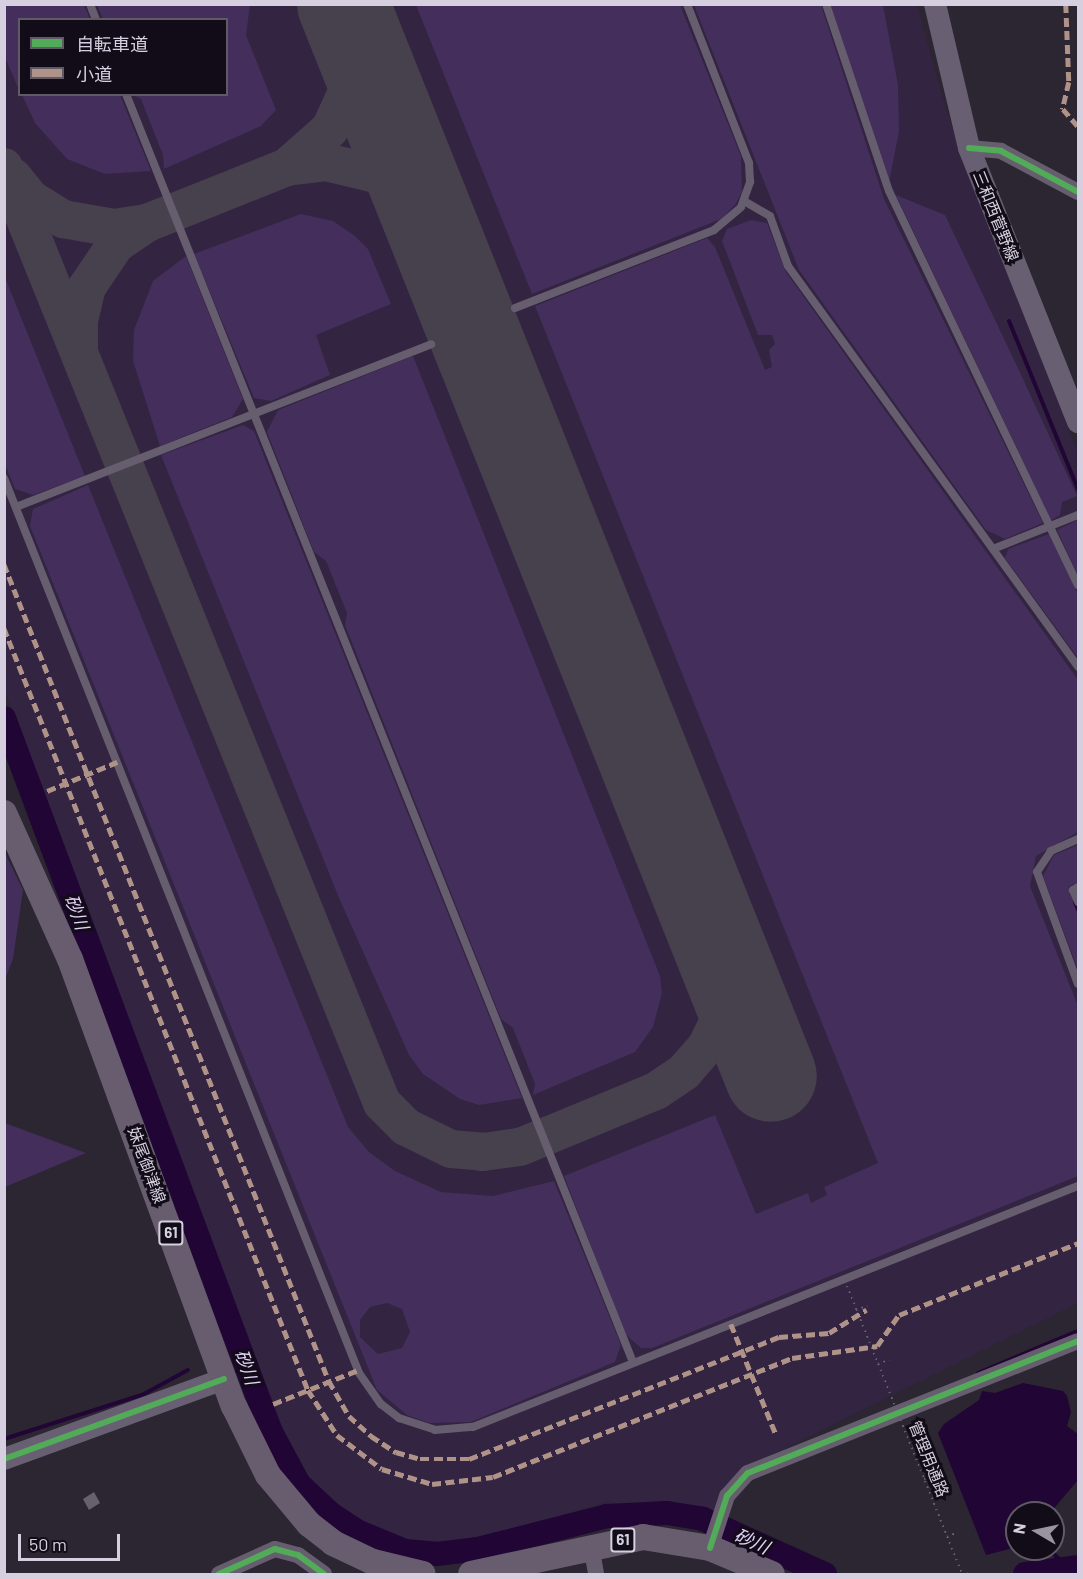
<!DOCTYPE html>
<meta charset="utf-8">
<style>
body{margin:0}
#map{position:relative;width:1083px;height:1579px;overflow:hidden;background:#2c2532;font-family:Barlow,"Noto Sans JP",sans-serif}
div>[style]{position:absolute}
.built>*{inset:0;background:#332441}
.green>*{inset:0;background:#442e5b}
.water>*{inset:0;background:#210535}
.stream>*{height:4px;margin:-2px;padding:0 2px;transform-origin:2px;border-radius:2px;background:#210535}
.river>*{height:24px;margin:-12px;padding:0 12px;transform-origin:12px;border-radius:12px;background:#210535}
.taxiway>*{height:38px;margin:-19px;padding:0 19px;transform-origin:19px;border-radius:19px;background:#47404d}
.runway>*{height:92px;margin:-46px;padding:0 46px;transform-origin:46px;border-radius:46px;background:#47404d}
.building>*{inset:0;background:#67616d}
.path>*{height:2px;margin-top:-1px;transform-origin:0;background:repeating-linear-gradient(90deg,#67606e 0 1.5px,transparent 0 6px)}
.lane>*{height:8px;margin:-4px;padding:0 4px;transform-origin:4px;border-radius:4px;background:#665d6e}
.street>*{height:16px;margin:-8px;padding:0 8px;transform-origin:8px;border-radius:8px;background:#665d6e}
.secondary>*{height:22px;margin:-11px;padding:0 11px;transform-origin:11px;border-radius:11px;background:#686072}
.primary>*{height:26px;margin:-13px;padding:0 13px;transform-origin:13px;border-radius:13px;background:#675d6f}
.path-bridge>*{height:2px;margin-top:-1px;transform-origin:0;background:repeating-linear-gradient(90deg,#67606e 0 1.5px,transparent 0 6px)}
.quiet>*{height:4.5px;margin-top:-2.25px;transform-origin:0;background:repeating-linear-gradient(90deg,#af9288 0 9px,transparent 0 13.5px)}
.cycleway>*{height:6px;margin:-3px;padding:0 3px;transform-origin:3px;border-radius:3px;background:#51ab58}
span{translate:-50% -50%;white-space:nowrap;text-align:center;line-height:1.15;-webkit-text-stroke:6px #110c17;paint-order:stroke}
.shield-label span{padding:2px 4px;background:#110c17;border:2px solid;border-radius:4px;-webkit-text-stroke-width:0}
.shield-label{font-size:15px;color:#d6cfdf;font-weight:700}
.street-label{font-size:16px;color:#d6cfdf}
.water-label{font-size:18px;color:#e6d3fd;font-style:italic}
.frame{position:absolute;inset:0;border:6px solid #d6cfdf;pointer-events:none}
.legend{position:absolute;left:18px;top:18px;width:210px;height:78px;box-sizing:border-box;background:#110c17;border:2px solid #605a67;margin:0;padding:8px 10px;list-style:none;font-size:18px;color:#d6cfdf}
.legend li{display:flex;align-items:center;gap:12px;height:30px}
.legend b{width:30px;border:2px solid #605a67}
.north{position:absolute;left:1005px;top:1501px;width:60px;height:60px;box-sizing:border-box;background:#110c17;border:2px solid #605a67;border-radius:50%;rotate:279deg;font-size:16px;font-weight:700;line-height:24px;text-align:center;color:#d6cfdf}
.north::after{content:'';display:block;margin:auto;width:21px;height:27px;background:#9a94a2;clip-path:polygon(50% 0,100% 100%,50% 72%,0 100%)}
.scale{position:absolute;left:18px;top:1534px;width:102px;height:27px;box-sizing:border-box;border:3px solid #d6cfdf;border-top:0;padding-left:8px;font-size:18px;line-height:21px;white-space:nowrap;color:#d6cfdf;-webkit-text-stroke:4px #110c17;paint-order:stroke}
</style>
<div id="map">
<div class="built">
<i style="clip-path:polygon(evenodd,4px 5px,917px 5px,946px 110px,1078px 454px,1078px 1303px,742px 1470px,723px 1490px,712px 1516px,607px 1502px,465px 1543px,415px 1545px,394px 1541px,356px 1523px,327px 1503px,301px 1476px,187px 1193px,5px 691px,4px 5px,20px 20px,226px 20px,226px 94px,20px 94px,20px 20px)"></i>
</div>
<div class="green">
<i style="clip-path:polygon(4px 5px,84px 5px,90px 19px,20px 20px,19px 90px,5px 57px)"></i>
<i style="clip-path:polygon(97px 5px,250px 5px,246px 35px,276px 110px,261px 126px,164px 169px,163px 155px,141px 99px,132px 95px,226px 94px,226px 20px,103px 19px)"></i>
<i style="clip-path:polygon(416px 5px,680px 5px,741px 156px,742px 192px,735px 205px,721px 219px,532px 294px)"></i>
<i style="clip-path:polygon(694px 5px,821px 5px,884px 199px,1043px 523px,1005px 539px,986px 530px,799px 270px)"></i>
<i style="clip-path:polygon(830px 5px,883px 5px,898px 85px,899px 131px,889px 183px)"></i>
<i style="clip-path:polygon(22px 95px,120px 95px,151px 171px,105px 174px,67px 159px,35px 123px)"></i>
<i style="clip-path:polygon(896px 195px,945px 215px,1017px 366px,1077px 496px,1062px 502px,1060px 515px,1051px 520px)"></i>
<i style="clip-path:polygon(301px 214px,333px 221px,355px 236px,368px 249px,391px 304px,316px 335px,330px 375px,271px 401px,254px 398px,194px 254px)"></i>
<i style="clip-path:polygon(751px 220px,767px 223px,786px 272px,1078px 680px,1078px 832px,1036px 856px,1030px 886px,1078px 1006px,1078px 1176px,652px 1348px,641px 1348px,625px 1334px,564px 1176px,715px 1115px,756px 1214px,808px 1193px,811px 1203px,827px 1195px,824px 1187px,878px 1163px,535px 306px,707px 238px,715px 247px,765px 370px,772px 367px,769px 350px,775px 344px,772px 335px,758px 335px,722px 241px,727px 229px)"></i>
<i style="clip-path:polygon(186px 256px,243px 399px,232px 417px,160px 446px,133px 361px,134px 330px,153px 281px)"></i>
<i style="clip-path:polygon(4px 275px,85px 476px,33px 495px,15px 489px,5px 464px)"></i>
<i style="clip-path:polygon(413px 356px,660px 976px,662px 993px,653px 1027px,635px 1052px,533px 1095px,535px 1084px,513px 1028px,501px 1019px,345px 625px,347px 613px,326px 561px,314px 552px,267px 432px,278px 410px)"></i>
<i style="clip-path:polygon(243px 425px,254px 431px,522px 1098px,479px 1105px,460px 1099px,423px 1074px,409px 1055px,339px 898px,161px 455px)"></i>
<i style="clip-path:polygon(evenodd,88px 485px,348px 1127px,369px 1152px,395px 1171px,441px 1192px,493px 1196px,554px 1181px,621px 1345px,615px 1362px,471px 1422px,429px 1423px,407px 1415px,377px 1390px,30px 526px,33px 509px,88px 485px,387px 1303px,402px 1309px,410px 1332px,402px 1348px,378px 1354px,360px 1337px,360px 1320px,370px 1307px,387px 1303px)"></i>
<i style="clip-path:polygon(1078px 520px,1078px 576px,1057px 530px)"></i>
<i style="clip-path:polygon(1049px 534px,1078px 594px,1078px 658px,1005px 558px,1008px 549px)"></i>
<i style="clip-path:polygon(1078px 845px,1078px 882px,1068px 887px,1078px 914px,1078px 970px,1043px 876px,1054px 855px)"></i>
<i style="clip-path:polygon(5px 853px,23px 890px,13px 959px,5px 979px)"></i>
<i style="clip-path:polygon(4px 1123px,5px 1123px,86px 1153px,5px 1187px)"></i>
</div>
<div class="water">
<i style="clip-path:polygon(1023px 1383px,1063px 1391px,1067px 1396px,1071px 1412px,1067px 1426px,1078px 1434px,1078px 1480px,1050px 1513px,1017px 1513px,1017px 1547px,986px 1555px,938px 1433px,944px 1424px,979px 1400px,982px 1391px,995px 1393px)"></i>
</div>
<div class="stream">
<i style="left:1009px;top:321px;width:182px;rotate:67.7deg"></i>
<i style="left:1075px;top:902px;width:8px;rotate:67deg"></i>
<i style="left:233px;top:1344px;width:4px;rotate:-27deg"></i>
<i style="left:978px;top:1373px;width:108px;rotate:-22.8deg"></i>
<i style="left:4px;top:1439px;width:147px;rotate:-17.8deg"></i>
<i style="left:144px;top:1394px;width:50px;rotate:-28.6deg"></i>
<i style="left:1049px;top:1549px;width:27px;rotate:45deg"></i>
<i style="left:789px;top:1564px;width:5px;rotate:-53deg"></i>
</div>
<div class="river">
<i style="left:4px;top:718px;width:762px;rotate:69.5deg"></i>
<i style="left:271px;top:1432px;width:59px;rotate:61.7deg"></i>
<i style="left:299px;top:1484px;width:44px;rotate:43.2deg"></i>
<i style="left:331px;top:1514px;width:33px;rotate:33deg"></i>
<i style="left:359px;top:1532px;width:50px;rotate:22.4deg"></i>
<i style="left:405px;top:1551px;width:32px;rotate:5deg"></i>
<i style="left:437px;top:1554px;width:41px;rotate:-7deg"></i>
<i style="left:478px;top:1549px;width:133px;rotate:-14.3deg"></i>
<i style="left:607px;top:1516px;width:60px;rotate:-2.9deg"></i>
<i style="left:667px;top:1513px;width:36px;rotate:9deg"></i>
<i style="left:703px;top:1519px;width:134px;rotate:24.3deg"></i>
<i style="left:1025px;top:1574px;width:53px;rotate:-7.5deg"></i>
</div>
<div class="taxiway">
<i style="left:4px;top:167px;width:1009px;rotate:68.01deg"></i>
<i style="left:382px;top:1103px;width:34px;rotate:45deg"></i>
<i style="left:406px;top:1127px;width:50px;rotate:26.1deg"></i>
<i style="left:451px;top:1149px;width:32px;rotate:5deg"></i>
<i style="left:483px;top:1152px;width:37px;rotate:-8deg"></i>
<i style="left:520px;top:1147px;width:147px;rotate:-22.4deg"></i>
<i style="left:656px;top:1091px;width:34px;rotate:-34deg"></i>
<i style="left:684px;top:1072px;width:33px;rotate:-49deg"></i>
<i style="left:706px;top:1047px;width:32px;rotate:-64deg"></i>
<i style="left:720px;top:1018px;width:50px;rotate:-80.7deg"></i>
<i style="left:287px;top:167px;width:39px;rotate:-7deg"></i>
<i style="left:326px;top:162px;width:51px;rotate:13.5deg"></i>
<i style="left:376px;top:174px;width:44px;rotate:36.6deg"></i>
<i style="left:411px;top:200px;width:45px;rotate:54.9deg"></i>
<i style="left:13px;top:177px;width:28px;rotate:51deg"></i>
<i style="left:31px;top:199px;width:38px;rotate:32deg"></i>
<i style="left:63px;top:219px;width:52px;rotate:10deg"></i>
<i style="left:114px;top:228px;width:31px;rotate:-9deg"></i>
<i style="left:79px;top:349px;width:28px;rotate:-90deg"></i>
<i style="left:79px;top:321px;width:35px;rotate:-77deg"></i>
<i style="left:87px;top:287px;width:52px;rotate:-56deg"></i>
<i style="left:116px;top:244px;width:37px;rotate:-34deg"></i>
<i style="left:147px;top:223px;width:151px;rotate:-21.8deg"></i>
<i style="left:287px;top:167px;width:57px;rotate:-41.5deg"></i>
<i style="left:330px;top:129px;width:48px;rotate:-65.6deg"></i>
<i style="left:350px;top:85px;width:65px;rotate:-90.9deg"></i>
</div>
<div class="runway">
<i style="left:343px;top:4px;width:1154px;rotate:68.24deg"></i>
</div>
<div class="building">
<i style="clip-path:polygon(94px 1492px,100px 1503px,89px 1510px,83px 1499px)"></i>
</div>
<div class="path">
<i style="left:856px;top:1310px;width:12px;rotate:-20deg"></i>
<i style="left:878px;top:1364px;width:12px;rotate:-20deg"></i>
<i style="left:924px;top:1479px;width:12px;rotate:-24deg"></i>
<i style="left:947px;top:1537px;width:12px;rotate:-24deg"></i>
<i style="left:967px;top:1574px;width:5px;rotate:-22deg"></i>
</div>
<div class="lane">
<i style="left:90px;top:4px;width:17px;rotate:69deg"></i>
<i style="left:826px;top:4px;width:197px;rotate:71.4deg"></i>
<i style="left:889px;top:191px;width:437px;rotate:64.4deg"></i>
<i style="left:126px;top:94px;width:1366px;rotate:68.21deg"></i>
<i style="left:744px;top:201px;width:30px;rotate:30deg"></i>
<i style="left:770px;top:216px;width:53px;rotate:70.2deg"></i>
<i style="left:788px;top:266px;width:495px;rotate:54.1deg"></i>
<i style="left:515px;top:308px;width:214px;rotate:-21.4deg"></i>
<i style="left:714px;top:230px;width:35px;rotate:-40deg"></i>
<i style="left:741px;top:207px;width:27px;rotate:-70deg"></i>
<i style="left:750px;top:182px;width:19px;rotate:-93deg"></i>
<i style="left:749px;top:163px;width:171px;rotate:-111.3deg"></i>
<i style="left:4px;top:478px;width:963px;rotate:68.36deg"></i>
<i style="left:359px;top:1373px;width:38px;rotate:55deg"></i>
<i style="left:381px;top:1404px;width:23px;rotate:38deg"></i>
<i style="left:399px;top:1418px;width:38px;rotate:18deg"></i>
<i style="left:435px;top:1430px;width:38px;rotate:-5deg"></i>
<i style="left:473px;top:1427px;width:651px;rotate:-21.72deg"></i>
<i style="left:16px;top:507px;width:446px;rotate:-21.4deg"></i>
<i style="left:993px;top:549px;width:92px;rotate:-21.8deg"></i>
<i style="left:1078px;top:839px;width:30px;rotate:156deg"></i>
<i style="left:1051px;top:851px;width:25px;rotate:124deg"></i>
<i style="left:1037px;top:872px;width:119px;rotate:69.9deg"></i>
<i style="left:1078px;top:887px;width:6px;rotate:149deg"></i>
<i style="left:1073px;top:890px;width:13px;rotate:67deg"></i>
</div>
<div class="street">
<i style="left:969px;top:148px;width:32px;rotate:5deg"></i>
<i style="left:1001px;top:151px;width:87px;rotate:28deg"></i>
<i style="left:591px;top:1545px;width:29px;rotate:80deg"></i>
<i style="left:710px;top:1548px;width:55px;rotate:-71.9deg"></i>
<i style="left:727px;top:1496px;width:31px;rotate:-48deg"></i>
<i style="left:748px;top:1473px;width:355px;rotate:-21.8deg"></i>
<i style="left:219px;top:1574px;width:61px;rotate:-24.1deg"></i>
<i style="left:275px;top:1549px;width:24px;rotate:15deg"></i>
<i style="left:298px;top:1555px;width:32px;rotate:36deg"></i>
</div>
<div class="secondary">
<i style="left:935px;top:4px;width:148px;rotate:76.7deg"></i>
<i style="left:969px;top:148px;width:295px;rotate:68.3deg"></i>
<i style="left:4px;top:1459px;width:234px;rotate:-20deg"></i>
</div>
<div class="primary">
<i style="left:4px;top:813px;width:160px;rotate:65.7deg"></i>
<i style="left:70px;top:959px;width:476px;rotate:69.9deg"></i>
<i style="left:234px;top:1406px;width:77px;rotate:63.8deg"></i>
<i style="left:268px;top:1475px;width:64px;rotate:50.1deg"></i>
<i style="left:309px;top:1524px;width:31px;rotate:38deg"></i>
<i style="left:333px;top:1543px;width:44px;rotate:25.4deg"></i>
<i style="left:373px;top:1562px;width:51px;rotate:13.5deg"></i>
<i style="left:471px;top:1574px;width:176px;rotate:-12.1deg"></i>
<i style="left:643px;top:1537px;width:68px;rotate:9.3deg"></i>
<i style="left:710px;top:1548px;width:67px;rotate:22.8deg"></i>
</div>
<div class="path-bridge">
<i style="left:847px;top:1286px;width:310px;rotate:68.2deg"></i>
</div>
<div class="quiet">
<i style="left:1066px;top:4px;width:78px;rotate:87.8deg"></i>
<i style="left:1069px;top:82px;width:28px;rotate:103deg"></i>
<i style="left:1063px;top:109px;width:23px;rotate:49deg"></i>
<i style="left:4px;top:564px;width:879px;rotate:68.31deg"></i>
<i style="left:329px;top:1381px;width:40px;rotate:60.3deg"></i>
<i style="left:349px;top:1416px;width:30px;rotate:42deg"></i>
<i style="left:371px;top:1436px;width:30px;rotate:33deg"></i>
<i style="left:396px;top:1452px;width:25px;rotate:16deg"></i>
<i style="left:420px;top:1459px;width:49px"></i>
<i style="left:469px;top:1459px;width:333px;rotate:-21.5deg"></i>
<i style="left:779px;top:1337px;width:50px;rotate:-4.6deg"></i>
<i style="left:829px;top:1333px;width:44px;rotate:-31.9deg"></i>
<i style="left:4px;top:628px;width:820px;rotate:68.25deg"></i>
<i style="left:308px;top:1390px;width:54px;rotate:57.2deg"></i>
<i style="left:337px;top:1435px;width:56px;rotate:37.1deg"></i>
<i style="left:382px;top:1469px;width:52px;rotate:16.7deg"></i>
<i style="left:432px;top:1484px;width:61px;rotate:-6.5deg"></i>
<i style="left:493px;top:1477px;width:322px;rotate:-21.7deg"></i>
<i style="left:792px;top:1358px;width:86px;rotate:-8deg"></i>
<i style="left:877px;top:1346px;width:38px;rotate:-55deg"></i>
<i style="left:899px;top:1315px;width:193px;rotate:-21.9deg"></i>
<i style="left:47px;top:791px;width:76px;rotate:-22.5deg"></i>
<i style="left:731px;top:1324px;width:119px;rotate:67.8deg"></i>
<i style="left:273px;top:1404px;width:92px;rotate:-21.8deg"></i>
</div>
<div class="cycleway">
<i style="left:969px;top:148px;width:32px;rotate:5deg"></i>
<i style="left:1001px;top:151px;width:87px;rotate:28deg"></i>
<i style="left:4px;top:1459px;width:234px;rotate:-20deg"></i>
<i style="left:710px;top:1548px;width:55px;rotate:-71.9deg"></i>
<i style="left:727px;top:1496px;width:31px;rotate:-48deg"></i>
<i style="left:748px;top:1473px;width:355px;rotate:-21.8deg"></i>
<i style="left:219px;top:1574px;width:61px;rotate:-24.1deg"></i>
<i style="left:275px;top:1549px;width:24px;rotate:15deg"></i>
<i style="left:298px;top:1555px;width:32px;rotate:36deg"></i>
</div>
<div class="shield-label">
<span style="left:171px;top:1233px">61</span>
<span style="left:623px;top:1540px">61</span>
</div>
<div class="street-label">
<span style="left:996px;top:216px;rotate:68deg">三和西菅野線</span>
<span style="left:147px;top:1165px;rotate:70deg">妹尾御津線</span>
<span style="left:929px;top:1459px;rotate:68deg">管理用通路</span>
</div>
<div class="water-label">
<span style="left:77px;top:912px;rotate:70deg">砂川</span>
<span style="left:247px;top:1367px;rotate:70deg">砂川</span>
<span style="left:752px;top:1541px;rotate:24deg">砂川</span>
</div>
<div class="frame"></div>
<ul class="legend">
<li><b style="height:8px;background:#51ab58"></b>自転車道</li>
<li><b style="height:8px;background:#af9288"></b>小道</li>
</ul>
<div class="north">N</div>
<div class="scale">50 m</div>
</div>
